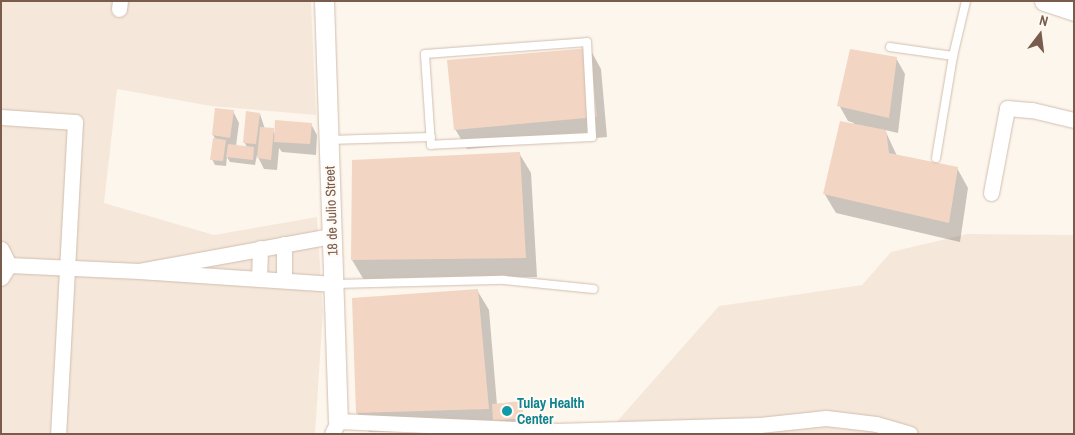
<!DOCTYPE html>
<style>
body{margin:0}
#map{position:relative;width:1075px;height:435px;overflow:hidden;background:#fdf6ec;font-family:"Archivo Narrow",sans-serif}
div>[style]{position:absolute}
.residential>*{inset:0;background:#f5e8da}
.shadow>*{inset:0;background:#0003}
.building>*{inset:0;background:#f3d5c3}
.roads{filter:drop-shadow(0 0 1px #d1beb0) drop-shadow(0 0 1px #d1beb0)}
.service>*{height:8px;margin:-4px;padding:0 4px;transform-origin:4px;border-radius:4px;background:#fff}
.minor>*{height:15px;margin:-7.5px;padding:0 7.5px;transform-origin:7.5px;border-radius:7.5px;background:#fff}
.tertiary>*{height:19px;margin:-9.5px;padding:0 9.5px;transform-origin:9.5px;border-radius:9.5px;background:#fff}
.dots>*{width:14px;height:14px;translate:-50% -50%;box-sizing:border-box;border:2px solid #fffaf3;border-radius:50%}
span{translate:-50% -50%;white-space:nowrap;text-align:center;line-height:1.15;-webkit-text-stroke:4px #fffaf3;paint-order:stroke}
.street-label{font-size:14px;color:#7a5c4d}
.culture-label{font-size:14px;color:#0d838f;font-weight:700}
.left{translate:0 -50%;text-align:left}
.frame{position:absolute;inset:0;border:2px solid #7a5c4d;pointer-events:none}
.north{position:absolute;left:1015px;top:10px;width:50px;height:50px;-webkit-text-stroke:4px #fffaf3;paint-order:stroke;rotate:15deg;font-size:14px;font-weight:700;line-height:20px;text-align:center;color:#7a5c4d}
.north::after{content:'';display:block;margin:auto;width:18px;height:22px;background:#7a5c4d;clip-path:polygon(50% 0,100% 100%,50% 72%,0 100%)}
</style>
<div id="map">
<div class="residential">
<i style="clip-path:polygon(1px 1px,311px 1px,316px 115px,211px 106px,117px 89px,104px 203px,214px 235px,317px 217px,323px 311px,315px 434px,1px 434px)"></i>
<i style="clip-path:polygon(967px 234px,1074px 235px,1074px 434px,606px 434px,719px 306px,862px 285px,891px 252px)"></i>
</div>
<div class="shadow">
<i style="clip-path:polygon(590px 49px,601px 69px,607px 137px,467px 149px,455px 129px)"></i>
<i style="clip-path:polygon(896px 58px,905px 74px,898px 133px,885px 130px,897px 156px,957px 168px,968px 188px,960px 242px,836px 213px,824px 193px,854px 123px,848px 121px,839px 105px)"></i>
<i style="clip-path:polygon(233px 111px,239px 123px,236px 146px,247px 147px,244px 142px,260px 114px,265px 129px,273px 130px,275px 134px,311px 124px,317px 135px,316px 155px,282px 152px,279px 148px,277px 170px,264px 169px,257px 155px,255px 165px,230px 162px,227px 157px,226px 166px,215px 165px,212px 159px,216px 140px,213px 135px)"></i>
<i style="clip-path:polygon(519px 153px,531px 173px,537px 277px,364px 280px,352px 260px,354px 161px)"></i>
<i style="clip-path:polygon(477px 290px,489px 310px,497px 405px,521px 403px,525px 424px,500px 429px,369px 432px,357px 413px)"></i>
</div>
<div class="building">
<i style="clip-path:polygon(590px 48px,597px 117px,454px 130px,447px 60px)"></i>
<i style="clip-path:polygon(850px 49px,897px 57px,889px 118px,837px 106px)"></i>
<i style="clip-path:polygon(215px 108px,234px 110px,230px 138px,212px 135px)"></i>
<i style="clip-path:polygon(246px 111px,260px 113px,256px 144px,243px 143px)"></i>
<i style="clip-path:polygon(275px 120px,312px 123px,310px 144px,274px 142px)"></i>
<i style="clip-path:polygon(840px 121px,886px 130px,889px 153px,958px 167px,949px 223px,823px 194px)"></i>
<i style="clip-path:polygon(260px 127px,274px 128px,271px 160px,257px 158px)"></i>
<i style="clip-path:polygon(213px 138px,226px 140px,223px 161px,210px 160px)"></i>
<i style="clip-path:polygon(228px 144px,254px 147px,253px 160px,226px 157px)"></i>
<i style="clip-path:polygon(520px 152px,526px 258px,351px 260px,352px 160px)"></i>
<i style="clip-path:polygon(478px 289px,489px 409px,356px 413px,352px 298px)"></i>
<i style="clip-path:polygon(521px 401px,523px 418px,493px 421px,492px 404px)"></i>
</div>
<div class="roads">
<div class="service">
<i style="left:587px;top:42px;width:95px;rotate:87deg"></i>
<i style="left:592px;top:137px;width:161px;rotate:177.2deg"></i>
<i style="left:431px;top:145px;width:91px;rotate:-93.8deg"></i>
<i style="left:425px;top:54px;width:162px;rotate:-4.2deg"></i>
<i style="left:890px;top:47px;width:64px;rotate:8.1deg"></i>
<i style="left:328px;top:140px;width:103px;rotate:-1.7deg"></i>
<i style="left:936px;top:158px;width:103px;rotate:-80.5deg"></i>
<i style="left:953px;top:56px;width:57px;rotate:-76.7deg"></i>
<i style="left:335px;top:284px;width:169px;rotate:-1.4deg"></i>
<i style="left:504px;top:280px;width:90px;rotate:5.7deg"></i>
</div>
<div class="minor">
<i style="left:119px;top:9px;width:8px;rotate:-83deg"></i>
<i style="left:1px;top:117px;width:74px;rotate:3.9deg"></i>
<i style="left:75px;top:122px;width:312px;rotate:93.1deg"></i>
<i style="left:991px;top:193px;width:86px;rotate:-79.3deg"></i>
<i style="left:1007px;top:108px;width:25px;rotate:5deg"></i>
<i style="left:1032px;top:110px;width:43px;rotate:13.4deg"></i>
<i style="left:331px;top:236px;width:195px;rotate:169.7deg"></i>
<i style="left:139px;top:271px;width:196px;rotate:3.8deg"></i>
<i style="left:1px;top:249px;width:18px;rotate:63deg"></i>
<i style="left:9px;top:265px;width:15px;rotate:122deg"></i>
<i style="left:9px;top:265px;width:130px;rotate:2.6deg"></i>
<i style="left:259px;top:279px;width:31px;rotate:-88deg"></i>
<i style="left:284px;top:280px;width:36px;rotate:-90deg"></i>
<i style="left:332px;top:434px;width:14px;rotate:-65deg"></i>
<i style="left:338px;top:421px;width:217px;rotate:2.6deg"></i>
<i style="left:555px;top:431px;width:205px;rotate:-1.7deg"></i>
<i style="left:760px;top:425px;width:66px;rotate:-6.1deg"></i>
<i style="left:826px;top:418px;width:50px;rotate:6.8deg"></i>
<i style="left:876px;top:424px;width:35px;rotate:16deg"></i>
</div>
<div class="tertiary">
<i style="left:324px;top:1px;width:420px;rotate:88.1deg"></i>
<i style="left:1044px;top:1px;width:32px;rotate:18deg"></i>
</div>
</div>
<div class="dots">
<i style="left:507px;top:411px;background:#0f9aa8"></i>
</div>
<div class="street-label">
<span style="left:331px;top:211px;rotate:-92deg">18 de Julio Street</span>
</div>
<div class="culture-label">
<span class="left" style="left:517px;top:411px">Tulay Health<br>Center</span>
</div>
<div class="frame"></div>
<div class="north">N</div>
</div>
